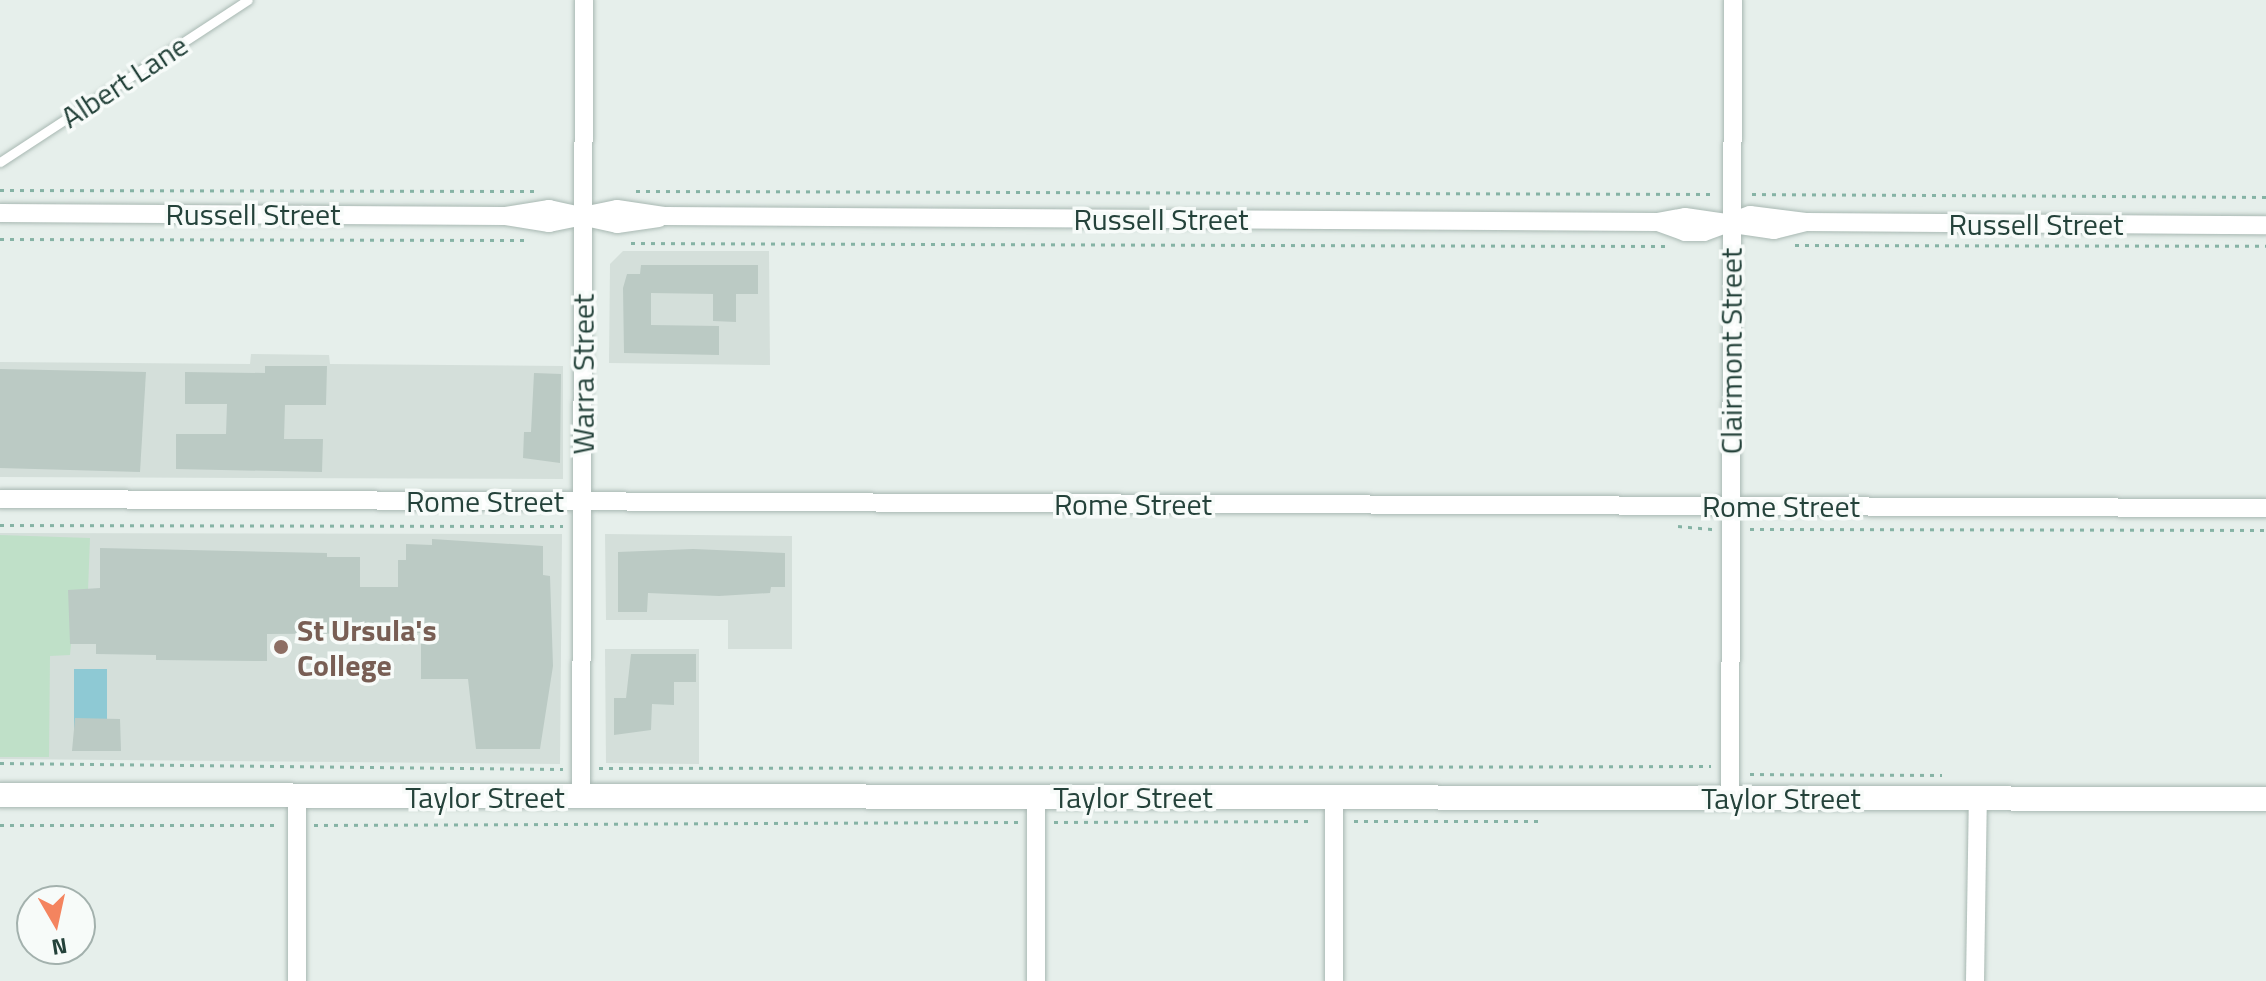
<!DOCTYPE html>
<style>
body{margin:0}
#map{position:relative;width:2266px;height:981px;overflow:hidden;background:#e6efeb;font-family:"Titillium Web",sans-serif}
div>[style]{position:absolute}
.built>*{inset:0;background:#d4dfda}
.green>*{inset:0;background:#bfe0c8}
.water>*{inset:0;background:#8ec9d4}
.building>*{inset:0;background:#bbcac4}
.path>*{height:3px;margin-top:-1.5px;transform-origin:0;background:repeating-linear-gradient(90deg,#86b3a5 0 4px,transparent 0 10px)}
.roads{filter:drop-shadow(0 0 2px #a8b8b2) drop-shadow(0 0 2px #a8b8b2)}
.lane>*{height:9px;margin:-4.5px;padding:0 4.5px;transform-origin:4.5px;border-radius:4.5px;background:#fff}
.street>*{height:18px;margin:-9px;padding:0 9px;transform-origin:9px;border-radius:9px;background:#fff}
.secondary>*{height:24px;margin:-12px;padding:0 12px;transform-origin:12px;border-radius:12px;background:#fff}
.dots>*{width:22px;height:22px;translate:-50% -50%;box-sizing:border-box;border:4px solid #f7fbf9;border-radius:50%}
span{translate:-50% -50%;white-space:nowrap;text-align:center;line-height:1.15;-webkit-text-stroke:7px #f7fbf9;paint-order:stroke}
.street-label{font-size:30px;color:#24423a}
.education-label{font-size:30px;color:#785e54;font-weight:700}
.left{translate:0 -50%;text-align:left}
.north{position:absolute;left:16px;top:885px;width:80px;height:80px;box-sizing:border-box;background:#f7fbf9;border:2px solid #a3b1ad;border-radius:50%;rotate:171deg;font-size:22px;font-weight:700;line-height:32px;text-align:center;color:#24423a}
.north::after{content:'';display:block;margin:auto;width:28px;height:36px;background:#f4845f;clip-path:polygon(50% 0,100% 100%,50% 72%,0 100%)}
</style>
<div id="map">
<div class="built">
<i style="clip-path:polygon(623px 251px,769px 251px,770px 365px,609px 363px,610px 264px)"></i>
<i style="clip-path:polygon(251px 354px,329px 355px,330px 364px,563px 366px,563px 479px,0 477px,0 362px,250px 364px)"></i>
<i style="clip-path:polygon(0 533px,562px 534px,560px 764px,0 759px)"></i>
<i style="clip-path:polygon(605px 534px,792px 536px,792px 649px,728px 649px,728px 620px,606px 620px)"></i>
<i style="clip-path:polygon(605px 649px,699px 649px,699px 764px,606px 763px)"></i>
</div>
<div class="green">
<i style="clip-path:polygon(0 535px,90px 538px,86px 644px,71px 644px,70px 655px,50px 656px,49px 757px,0 757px)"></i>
</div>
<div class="water">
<i style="clip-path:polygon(74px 669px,107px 669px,107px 732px,74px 732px)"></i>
</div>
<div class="building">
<i style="clip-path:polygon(641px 265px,758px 265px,758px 294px,736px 294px,736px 322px,713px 321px,713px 294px,651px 293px,651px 325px,719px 326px,719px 355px,624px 353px,623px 288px,627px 274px,640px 274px)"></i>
<i style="clip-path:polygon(265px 366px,327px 366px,326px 405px,285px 405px,284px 439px,323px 439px,322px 472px,176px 469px,176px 434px,226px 434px,227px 404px,185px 404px,185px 372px,265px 373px)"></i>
<i style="clip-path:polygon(0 369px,146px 372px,140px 472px,0 468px)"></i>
<i style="clip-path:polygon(534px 373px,561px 374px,560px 463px,523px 458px,524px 432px,531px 432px)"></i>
<i style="clip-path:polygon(432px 539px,543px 546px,543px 575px,550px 576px,553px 666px,540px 749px,476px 749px,468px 679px,421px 679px,421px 633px,267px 634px,267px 661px,156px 660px,156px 655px,96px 654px,96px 644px,70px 644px,68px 590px,100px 588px,100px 548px,327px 553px,327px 557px,360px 557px,360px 587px,398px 587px,398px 560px,406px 560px,406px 544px,432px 545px)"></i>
<i style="clip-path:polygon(693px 549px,785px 553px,785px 587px,771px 587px,770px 593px,719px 596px,648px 593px,647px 612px,618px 612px,618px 552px)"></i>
<i style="clip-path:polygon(631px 654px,696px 654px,696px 682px,674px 682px,674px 705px,652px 704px,651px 730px,614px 735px,614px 698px,626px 698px)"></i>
<i style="clip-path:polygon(75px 718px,120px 719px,121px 751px,72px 751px)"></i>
</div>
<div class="path">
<i style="left:0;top:190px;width:536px;rotate:0.11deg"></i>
<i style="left:636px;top:191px;width:1076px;rotate:0.16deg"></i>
<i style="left:1752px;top:194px;width:514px;rotate:0.33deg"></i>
<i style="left:0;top:239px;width:528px;rotate:0.11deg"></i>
<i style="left:631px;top:243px;width:1037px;rotate:0.17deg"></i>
<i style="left:1795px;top:245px;width:471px;rotate:0.1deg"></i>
<i style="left:0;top:525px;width:563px;rotate:0.1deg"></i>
<i style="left:1678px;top:526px;width:36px;rotate:5deg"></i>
<i style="left:1750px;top:529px;width:516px;rotate:0.11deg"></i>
<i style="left:0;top:763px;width:563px;rotate:0.61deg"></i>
<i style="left:599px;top:768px;width:1112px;rotate:-0.1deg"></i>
<i style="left:1750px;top:774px;width:192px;rotate:0.3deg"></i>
<i style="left:1354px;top:821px;width:184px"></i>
<i style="left:1054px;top:822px;width:260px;rotate:-0.2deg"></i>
<i style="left:0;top:825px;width:278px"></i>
<i style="left:314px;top:825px;width:704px;rotate:-0.24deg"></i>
</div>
<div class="roads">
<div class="lane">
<i style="left:0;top:162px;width:296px;rotate:-33.2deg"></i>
</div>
<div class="street">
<i style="left:0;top:213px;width:506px;rotate:0.34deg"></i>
<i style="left:506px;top:216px;width:44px;rotate:-9.2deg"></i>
<i style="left:549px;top:209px;width:70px;rotate:12.4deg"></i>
<i style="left:617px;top:224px;width:42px;rotate:-8.1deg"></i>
<i style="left:506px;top:216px;width:44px;rotate:9.2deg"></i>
<i style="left:549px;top:223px;width:69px;rotate:-11.6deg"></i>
<i style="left:617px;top:209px;width:49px;rotate:8.3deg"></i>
<i style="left:665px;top:216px;width:992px;rotate:0.35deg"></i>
<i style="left:1657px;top:222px;width:28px;rotate:-10deg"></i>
<i style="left:1685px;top:217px;width:90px;rotate:8.3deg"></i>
<i style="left:1774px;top:230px;width:33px;rotate:-14deg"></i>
<i style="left:1658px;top:222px;width:29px;rotate:20deg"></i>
<i style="left:1685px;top:232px;width:19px"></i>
<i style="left:1704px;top:232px;width:49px;rotate:-20.3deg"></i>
<i style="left:1750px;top:215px;width:56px;rotate:7.1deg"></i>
<i style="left:1806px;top:222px;width:460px;rotate:0.4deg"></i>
<i style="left:0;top:499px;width:2266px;rotate:0.23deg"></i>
<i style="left:297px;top:796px;width:185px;rotate:90deg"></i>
<i style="left:581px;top:797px;width:797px;rotate:-89.78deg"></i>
<i style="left:1334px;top:797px;width:184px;rotate:90deg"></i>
<i style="left:1036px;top:798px;width:183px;rotate:90deg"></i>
<i style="left:1730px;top:798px;width:798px;rotate:-89.78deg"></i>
<i style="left:1975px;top:981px;width:182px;rotate:-89.1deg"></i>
</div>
<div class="secondary">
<i style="left:0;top:795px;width:2266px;rotate:0.1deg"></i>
</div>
</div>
<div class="dots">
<i style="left:281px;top:647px;background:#8d6e63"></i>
</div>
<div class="street-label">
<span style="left:124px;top:81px;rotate:-33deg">Albert Lane</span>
<span style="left:253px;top:214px">Russell Street</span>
<span style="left:1161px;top:219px">Russell Street</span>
<span style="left:2036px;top:224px">Russell Street</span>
<span style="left:1731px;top:351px;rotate:-90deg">Clairmont Street</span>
<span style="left:583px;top:374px;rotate:-90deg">Warra Street</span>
<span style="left:485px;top:501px">Rome Street</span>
<span style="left:1133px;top:504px">Rome Street</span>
<span style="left:1781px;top:506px">Rome Street</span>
<span style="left:485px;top:797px">Taylor Street</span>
<span style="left:1133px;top:797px">Taylor Street</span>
<span style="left:1781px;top:798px">Taylor Street</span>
</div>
<div class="education-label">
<span class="left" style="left:297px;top:647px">St Ursula's<br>College</span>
</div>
<div class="north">N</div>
</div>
